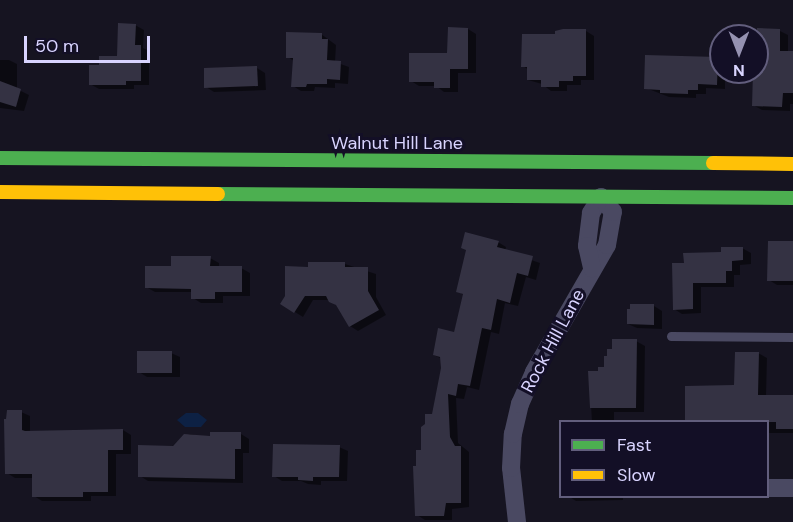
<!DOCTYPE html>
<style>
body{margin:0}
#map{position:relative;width:793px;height:522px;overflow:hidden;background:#161421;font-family:"DM Sans",sans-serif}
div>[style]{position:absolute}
.water>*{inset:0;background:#0d2144}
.shadow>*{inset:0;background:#0007}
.building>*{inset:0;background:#343243}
.lane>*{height:9px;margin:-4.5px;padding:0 4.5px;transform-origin:4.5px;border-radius:4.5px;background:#4a4962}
.street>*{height:18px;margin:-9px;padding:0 9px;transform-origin:9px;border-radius:9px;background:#4a4962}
.fast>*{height:14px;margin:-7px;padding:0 7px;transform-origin:7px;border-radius:7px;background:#4caf50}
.slow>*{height:14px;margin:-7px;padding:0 7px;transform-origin:7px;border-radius:7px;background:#ffc107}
span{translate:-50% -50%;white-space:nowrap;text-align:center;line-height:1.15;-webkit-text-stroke:6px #130f26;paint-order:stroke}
.street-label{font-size:18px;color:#d9d4ff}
.legend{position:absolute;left:559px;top:420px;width:210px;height:78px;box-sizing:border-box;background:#130f26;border:2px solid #625e7d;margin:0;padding:8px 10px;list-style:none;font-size:18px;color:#d9d4ff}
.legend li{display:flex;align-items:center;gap:12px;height:30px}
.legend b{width:30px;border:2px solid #625e7d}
.north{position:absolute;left:709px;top:24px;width:60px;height:60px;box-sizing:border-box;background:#130f26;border:2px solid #625e7d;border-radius:50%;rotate:180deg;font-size:16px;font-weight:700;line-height:24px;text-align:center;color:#d9d4ff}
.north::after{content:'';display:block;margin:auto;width:21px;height:27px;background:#9591b1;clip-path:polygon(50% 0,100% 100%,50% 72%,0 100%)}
.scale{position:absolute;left:24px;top:36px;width:126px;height:27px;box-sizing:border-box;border:3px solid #d9d4ff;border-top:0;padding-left:8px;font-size:18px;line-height:21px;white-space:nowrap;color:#d9d4ff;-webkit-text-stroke:4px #130f26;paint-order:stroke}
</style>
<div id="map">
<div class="water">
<i style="clip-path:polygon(186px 413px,198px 413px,207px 420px,201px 427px,185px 427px,177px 420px)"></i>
</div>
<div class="shadow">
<i style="clip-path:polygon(135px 25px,144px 30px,143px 48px,149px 51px,149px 85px,134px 85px,134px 89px,99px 89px,90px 84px,101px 66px,119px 58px)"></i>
<i style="clip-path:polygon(468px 29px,476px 34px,476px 73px,458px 73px,458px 92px,444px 92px,436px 86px,419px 86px,411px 81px,449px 55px)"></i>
<i style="clip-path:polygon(757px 29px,780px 31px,788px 35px,788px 53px,793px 53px,793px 104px,790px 104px,790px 111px,762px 110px,753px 105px,755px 72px,757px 72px)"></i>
<i style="clip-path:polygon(586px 31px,594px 36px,594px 80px,581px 80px,581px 85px,567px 85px,567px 91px,551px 91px,542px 84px,528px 80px,529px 70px,523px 66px,557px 35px)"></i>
<i style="clip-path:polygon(321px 34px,336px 45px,335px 62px,349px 67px,348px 84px,335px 83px,335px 88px,315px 87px,314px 91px,301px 91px,293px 86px,294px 61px,288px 57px)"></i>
<i style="clip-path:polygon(717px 58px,721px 61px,721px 72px,725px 72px,725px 89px,706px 88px,706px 94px,696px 94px,696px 98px,669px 97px,646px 88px)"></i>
<i style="clip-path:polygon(0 60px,9px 60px,17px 64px,17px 89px,29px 95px,24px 111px,0 108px)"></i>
<i style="clip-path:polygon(257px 68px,265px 73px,266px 90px,214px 92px,206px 87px)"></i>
<i style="clip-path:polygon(498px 242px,506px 247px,505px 251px,540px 263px,536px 280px,526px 277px,518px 306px,505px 303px,499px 334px,491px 332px,479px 390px,467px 387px,464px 399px,456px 398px,458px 443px,469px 452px,469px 507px,452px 509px,452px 520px,425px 520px,417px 515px,418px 468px,433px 415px,443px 368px,442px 359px,434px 355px,454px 333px,464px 295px,458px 291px)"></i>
<i style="clip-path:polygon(793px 242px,793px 285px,777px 285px,769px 280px)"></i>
<i style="clip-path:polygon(742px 248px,751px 253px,751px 264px,740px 265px,740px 275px,734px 275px,734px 287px,701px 287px,701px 313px,682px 314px,674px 309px,685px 265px)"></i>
<i style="clip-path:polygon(210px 258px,219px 263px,219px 268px,241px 268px,250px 273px,250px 296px,223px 296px,223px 303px,201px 303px,193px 298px,193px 292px,155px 292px,146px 287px,173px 267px)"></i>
<i style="clip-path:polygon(345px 264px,376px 274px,376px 297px,386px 315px,358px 331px,350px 326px,338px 306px,329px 300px,313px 300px,303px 317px,282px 304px,309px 268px)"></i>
<i style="clip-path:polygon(654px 306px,662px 311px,662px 329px,637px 328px,628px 324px)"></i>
<i style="clip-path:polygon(636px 341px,645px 346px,644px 412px,614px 412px,614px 422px,592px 422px,589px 373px,599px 373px)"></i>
<i style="clip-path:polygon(171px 353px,180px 357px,180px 377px,147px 377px,139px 372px)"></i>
<i style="clip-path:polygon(758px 353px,767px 358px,766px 396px,793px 396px,793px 433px,768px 433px,768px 422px,736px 386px)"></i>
<i style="clip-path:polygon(21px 412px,30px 416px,30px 432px,123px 430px,131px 435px,131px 454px,116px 454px,116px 496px,91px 496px,91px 501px,42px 501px,34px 496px,34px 478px,15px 478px,7px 473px)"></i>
<i style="clip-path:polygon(190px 434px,211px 438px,241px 434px,249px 439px,249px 453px,243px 453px,243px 483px,148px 481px,140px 476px,181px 438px)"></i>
<i style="clip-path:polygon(339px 447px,348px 451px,347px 481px,321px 481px,321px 485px,308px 484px,301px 481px,282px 481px,274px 476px)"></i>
<i style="clip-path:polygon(568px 496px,623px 496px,623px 500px,576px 501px)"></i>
</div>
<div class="building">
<i style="clip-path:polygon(118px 23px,136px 24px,135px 45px,141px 45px,141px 81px,126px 81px,126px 85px,89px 85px,89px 65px,99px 65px,99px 56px,117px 56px)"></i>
<i style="clip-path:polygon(448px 27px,468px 28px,468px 69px,450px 69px,450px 88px,434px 88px,434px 82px,409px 82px,409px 53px,447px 53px)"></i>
<i style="clip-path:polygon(757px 28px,780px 29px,780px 51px,793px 51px,793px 93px,783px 93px,782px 107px,752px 106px,753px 72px,757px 72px)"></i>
<i style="clip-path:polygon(563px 29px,586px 29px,586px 76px,573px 76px,573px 81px,559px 81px,559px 87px,541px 87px,541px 80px,527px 80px,527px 67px,521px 67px,522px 34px,555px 34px,555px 31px)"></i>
<i style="clip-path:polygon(286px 32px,322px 33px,322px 39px,328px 39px,327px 60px,341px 61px,340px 80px,327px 79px,327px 84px,307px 84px,306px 87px,291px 87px,293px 58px,286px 58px)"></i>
<i style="clip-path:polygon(645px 55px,718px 57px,717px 85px,698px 84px,698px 90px,688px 90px,688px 94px,660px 93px,660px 90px,644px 89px)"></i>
<i style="clip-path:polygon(257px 66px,258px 86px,204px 88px,204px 68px)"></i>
<i style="clip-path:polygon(0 81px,21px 89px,16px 107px,0 102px)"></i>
<i style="clip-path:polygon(465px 232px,499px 241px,497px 247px,533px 256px,528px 276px,517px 273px,510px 303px,497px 299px,491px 330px,482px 328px,470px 386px,458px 384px,456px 396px,448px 394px,450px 437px,455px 446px,461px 446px,461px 503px,446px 503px,444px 516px,415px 516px,413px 466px,416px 466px,416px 450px,421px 450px,421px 427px,425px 424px,425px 414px,432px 414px,441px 368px,440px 357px,433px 355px,438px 328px,454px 332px,455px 328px,463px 294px,456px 292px,466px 250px,461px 248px)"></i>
<i style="clip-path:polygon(768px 241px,793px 241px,793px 281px,767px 281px)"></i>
<i style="clip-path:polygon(721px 247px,743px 247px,743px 260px,732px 261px,732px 271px,726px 271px,726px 283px,693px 283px,693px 309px,673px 310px,672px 263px,684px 263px,683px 253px,721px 252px)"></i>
<i style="clip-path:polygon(171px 256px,211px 256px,210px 266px,242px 266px,242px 292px,215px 292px,215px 299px,191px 299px,191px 289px,145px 288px,145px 266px,171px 266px)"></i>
<i style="clip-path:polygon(308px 262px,345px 262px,345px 267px,368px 267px,368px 291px,379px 310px,349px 327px,336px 305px,329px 302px,326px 296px,305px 296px,294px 313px,280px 304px,285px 296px,285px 266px,308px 267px)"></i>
<i style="clip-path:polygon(630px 304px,654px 304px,654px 325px,627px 324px,627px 309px,630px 309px)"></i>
<i style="clip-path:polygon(612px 339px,637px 339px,636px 408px,590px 408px,588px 371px,598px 371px,598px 367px,604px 367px,604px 356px,607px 356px,607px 349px,612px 349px)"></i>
<i style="clip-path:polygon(137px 351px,172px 351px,172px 373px,137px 373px)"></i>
<i style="clip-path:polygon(735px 352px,759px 352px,758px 395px,793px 395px,793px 429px,776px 429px,776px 422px,685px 422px,685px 386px,734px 385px)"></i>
<i style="clip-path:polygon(7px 410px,22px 410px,22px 430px,25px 431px,123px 429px,123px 450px,108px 450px,108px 492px,83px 492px,83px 497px,32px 497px,32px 474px,5px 474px,4px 419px,6px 419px)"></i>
<i style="clip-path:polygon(210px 432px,241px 432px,241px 449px,235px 449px,235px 479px,138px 477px,138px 445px,173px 446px,184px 434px,210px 436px)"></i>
<i style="clip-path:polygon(273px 444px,340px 445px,339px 477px,313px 477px,313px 481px,298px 480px,298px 477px,272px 477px)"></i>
</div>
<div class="lane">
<i style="left:671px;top:336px;width:122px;rotate:0.5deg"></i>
</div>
<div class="street">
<i style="left:768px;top:488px;width:25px"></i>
<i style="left:517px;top:522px;width:54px;rotate:-96.3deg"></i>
<i style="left:511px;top:468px;width:34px;rotate:-87deg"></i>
<i style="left:513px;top:434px;width:31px;rotate:-77deg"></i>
<i style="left:520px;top:404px;width:35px;rotate:-66deg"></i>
<i style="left:534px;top:372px;width:146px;rotate:-60.1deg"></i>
<i style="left:607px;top:245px;width:34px;rotate:-80deg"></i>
<i style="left:613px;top:212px;width:19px;rotate:-129deg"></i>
<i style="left:601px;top:197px;width:19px;rotate:122deg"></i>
<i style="left:591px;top:213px;width:33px;rotate:97deg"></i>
<i style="left:587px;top:246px;width:23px;rotate:77deg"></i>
</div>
<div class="fast">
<i style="left:0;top:158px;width:713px;rotate:0.4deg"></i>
<i style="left:218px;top:194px;width:575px;rotate:0.4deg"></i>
</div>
<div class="slow">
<i style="left:713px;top:163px;width:80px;rotate:0.7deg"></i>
<i style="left:0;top:192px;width:218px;rotate:0.5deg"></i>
</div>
<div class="street-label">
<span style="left:397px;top:143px">Walnut Hill Lane</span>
<span style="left:553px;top:341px;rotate:-62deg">Rock Hill Lane</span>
</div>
<ul class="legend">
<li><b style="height:8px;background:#4caf50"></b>Fast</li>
<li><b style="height:8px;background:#ffc107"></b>Slow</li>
</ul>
<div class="north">N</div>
<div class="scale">50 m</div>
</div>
